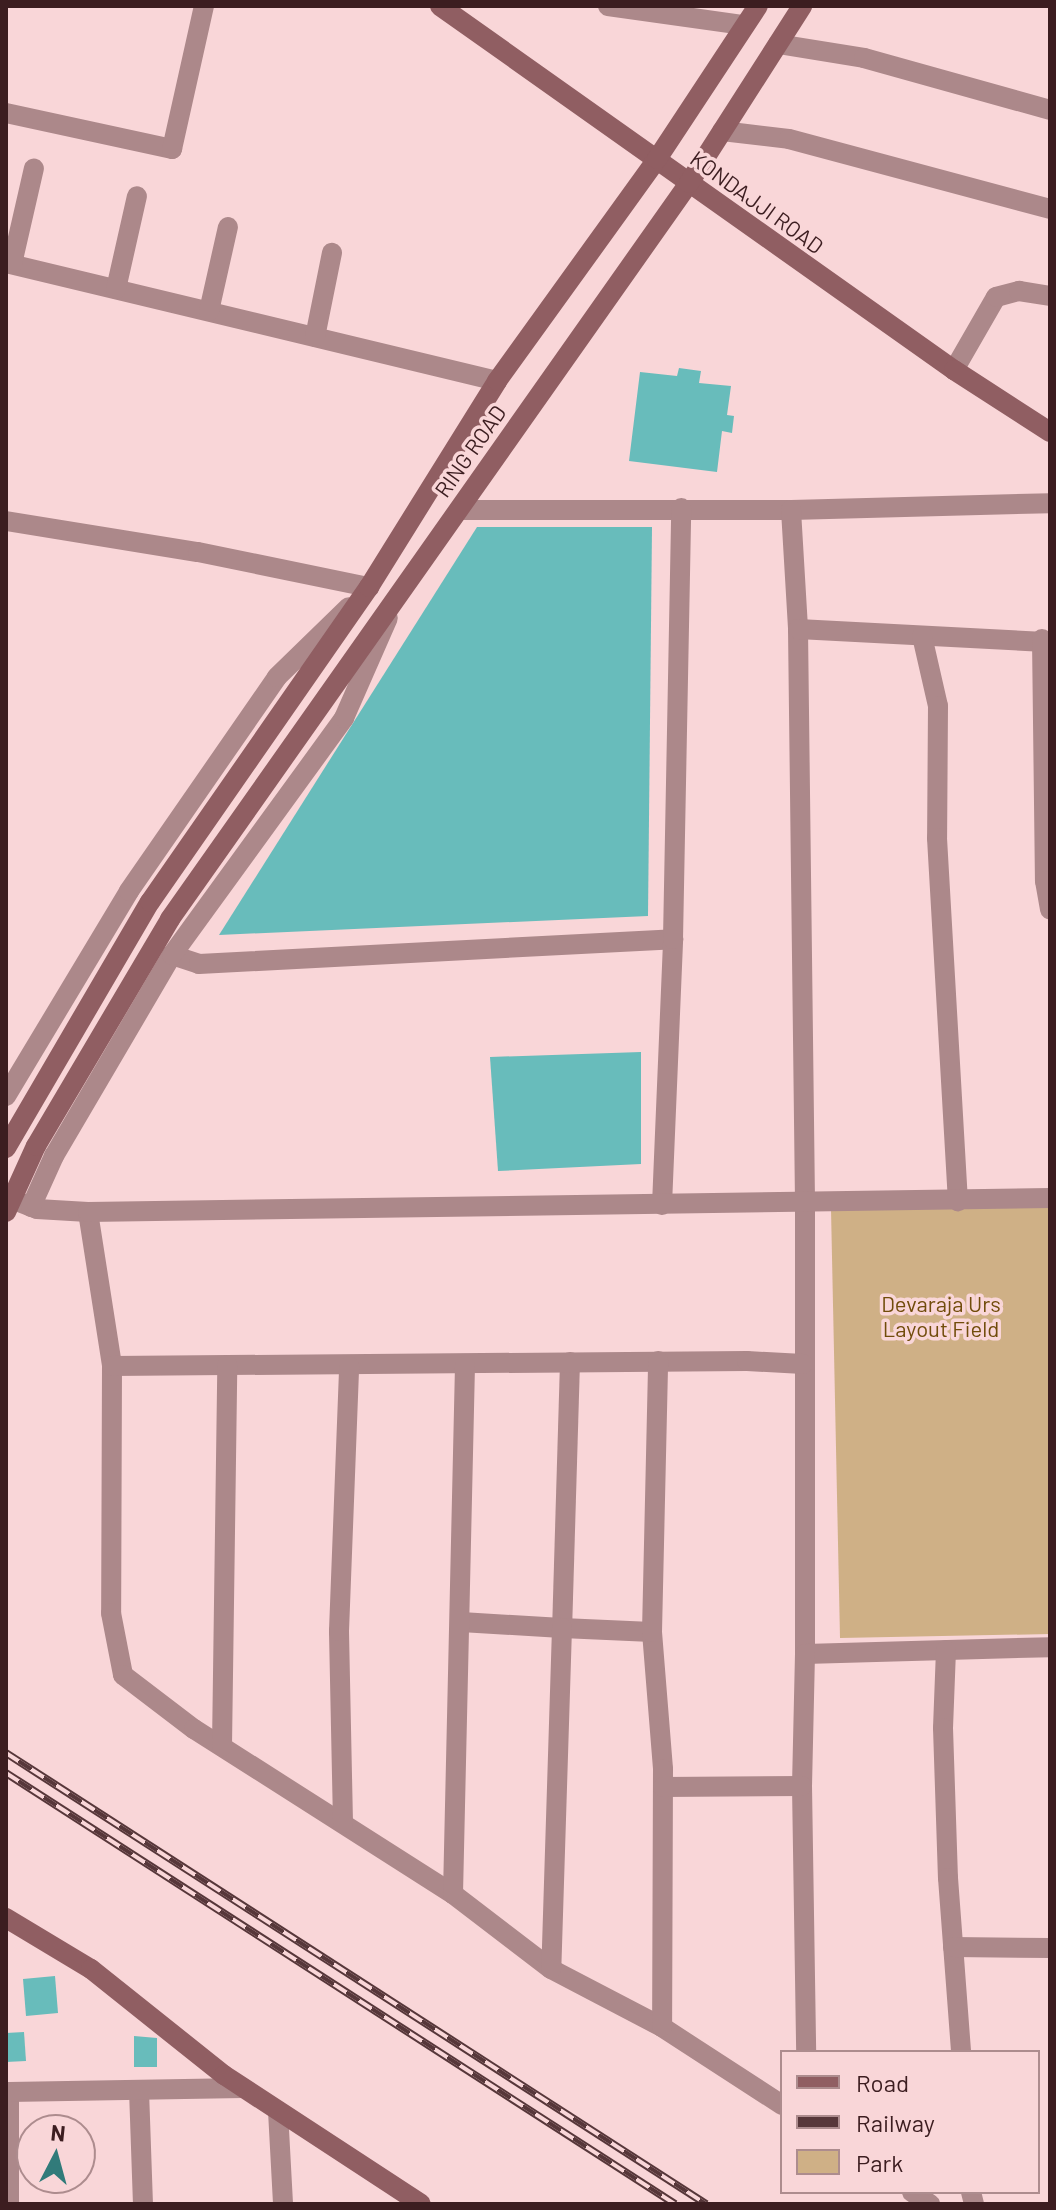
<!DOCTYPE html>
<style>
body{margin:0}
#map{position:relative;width:1056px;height:2210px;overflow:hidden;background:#f9d6d8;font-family:Barlow,sans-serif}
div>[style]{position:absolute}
.green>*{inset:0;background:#cfb086}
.building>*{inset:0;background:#68bcbb}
.street>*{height:20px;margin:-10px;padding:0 10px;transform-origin:10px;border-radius:10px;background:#ac888a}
.secondary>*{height:20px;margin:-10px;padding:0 10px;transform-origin:10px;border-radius:10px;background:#905e62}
.rail>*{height:8px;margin-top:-4px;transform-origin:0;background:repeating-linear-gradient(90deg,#f9d6d8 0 15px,#57373a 0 30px);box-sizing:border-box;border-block:2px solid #57373a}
.secondary-bridge>*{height:20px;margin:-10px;padding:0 10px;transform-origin:10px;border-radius:10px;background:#905e62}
span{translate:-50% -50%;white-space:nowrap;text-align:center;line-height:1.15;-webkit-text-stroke:7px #f9d6d8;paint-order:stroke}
.street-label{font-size:22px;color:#3c1d20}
.park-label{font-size:22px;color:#714c0b}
.frame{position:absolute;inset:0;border:8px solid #3c1d20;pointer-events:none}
.legend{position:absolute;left:780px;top:2050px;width:260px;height:144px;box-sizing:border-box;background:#f9d6d8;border:2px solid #ad8c8e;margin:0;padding:10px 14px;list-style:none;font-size:24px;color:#3c1d20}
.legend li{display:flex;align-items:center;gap:16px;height:40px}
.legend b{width:40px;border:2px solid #ad8c8e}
.north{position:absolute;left:16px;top:2114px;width:80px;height:80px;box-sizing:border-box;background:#f9d6d8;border:2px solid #ad8c8e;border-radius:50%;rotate:6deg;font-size:22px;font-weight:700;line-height:32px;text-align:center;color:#3c1d20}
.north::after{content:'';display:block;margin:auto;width:28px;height:36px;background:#317b7a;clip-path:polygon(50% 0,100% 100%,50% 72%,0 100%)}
</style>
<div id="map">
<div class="green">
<i style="clip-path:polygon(1050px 1205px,1050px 1634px,840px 1638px,831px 1209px)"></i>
</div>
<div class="building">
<i style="clip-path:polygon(679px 368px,701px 371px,699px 383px,731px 386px,727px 415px,734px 416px,732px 433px,722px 431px,717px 472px,629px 461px,640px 372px,677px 376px)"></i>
<i style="clip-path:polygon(477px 527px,652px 527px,648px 916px,219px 935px)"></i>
<i style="clip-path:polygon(641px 1052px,641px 1164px,498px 1171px,490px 1057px)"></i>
<i style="clip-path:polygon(55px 1976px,58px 2013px,26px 2016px,23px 1979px)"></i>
<i style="clip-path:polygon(24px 2032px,26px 2061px,6px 2062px,6px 2033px)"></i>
<i style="clip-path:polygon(134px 2036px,157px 2038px,157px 2067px,134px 2067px)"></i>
</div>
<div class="street">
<i style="left:608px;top:6px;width:137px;rotate:8deg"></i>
<i style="left:778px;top:44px;width:87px;rotate:9.2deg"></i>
<i style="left:864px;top:58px;width:193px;rotate:15.6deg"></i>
<i style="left:6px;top:113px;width:170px;rotate:12.2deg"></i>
<i style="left:172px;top:149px;width:147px;rotate:-77.4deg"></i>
<i style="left:722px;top:131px;width:67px;rotate:6.8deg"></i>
<i style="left:789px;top:139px;width:270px;rotate:15deg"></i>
<i style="left:6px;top:263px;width:505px;rotate:13.51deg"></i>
<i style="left:12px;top:264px;width:98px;rotate:-77.1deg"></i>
<i style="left:116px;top:289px;width:95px;rotate:-77.3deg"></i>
<i style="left:209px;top:311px;width:86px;rotate:-77.3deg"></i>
<i style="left:315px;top:337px;width:86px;rotate:-78.6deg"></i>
<i style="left:954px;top:370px;width:84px;rotate:-60.1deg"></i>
<i style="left:996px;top:297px;width:24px;rotate:-15deg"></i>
<i style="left:1019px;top:291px;width:31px;rotate:9deg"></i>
<i style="left:459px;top:510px;width:332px"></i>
<i style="left:791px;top:510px;width:259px;rotate:-1.5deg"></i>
<i style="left:791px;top:510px;width:119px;rotate:86.6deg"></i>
<i style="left:798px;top:629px;width:574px;rotate:89.3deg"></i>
<i style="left:805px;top:1203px;width:451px;rotate:90deg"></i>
<i style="left:805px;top:1654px;width:245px;rotate:-1.6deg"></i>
<i style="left:6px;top:521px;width:194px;rotate:9.2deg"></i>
<i style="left:198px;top:552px;width:175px;rotate:11.6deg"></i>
<i style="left:798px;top:629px;width:252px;rotate:3deg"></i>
<i style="left:922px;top:636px;width:72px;rotate:77.1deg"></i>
<i style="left:938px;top:706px;width:132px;rotate:90.4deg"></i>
<i style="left:937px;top:838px;width:364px;rotate:86.7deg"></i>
<i style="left:1042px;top:639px;width:242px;rotate:89.3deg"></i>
<i style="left:1045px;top:881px;width:29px;rotate:80deg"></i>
<i style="left:172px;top:955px;width:28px;rotate:18deg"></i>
<i style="left:199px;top:964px;width:475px;rotate:-3deg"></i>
<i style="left:6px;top:1096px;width:239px;rotate:-59deg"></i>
<i style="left:129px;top:891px;width:260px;rotate:-55.3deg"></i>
<i style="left:277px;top:677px;width:100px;rotate:-44.2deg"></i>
<i style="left:6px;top:1197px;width:33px;rotate:21deg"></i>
<i style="left:37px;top:1209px;width:51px;rotate:3.4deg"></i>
<i style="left:88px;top:1212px;width:156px;rotate:81.1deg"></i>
<i style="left:112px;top:1366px;width:247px;rotate:90.2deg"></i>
<i style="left:111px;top:1613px;width:63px;rotate:79deg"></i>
<i style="left:123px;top:1675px;width:89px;rotate:37.3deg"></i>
<i style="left:194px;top:1729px;width:307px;rotate:32.5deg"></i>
<i style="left:453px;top:1894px;width:123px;rotate:37.4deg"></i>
<i style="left:551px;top:1969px;width:125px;rotate:27.6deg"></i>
<i style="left:662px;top:2027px;width:143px;rotate:33deg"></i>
<i style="left:662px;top:1205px;width:266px;rotate:-87.6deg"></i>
<i style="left:673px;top:939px;width:431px;rotate:-88.9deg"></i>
<i style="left:31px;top:1207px;width:56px;rotate:-65.7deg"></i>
<i style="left:54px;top:1156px;width:233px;rotate:-59.6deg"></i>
<i style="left:172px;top:955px;width:293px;rotate:-54deg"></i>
<i style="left:344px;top:718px;width:109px;rotate:-66.3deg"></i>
<i style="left:88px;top:1212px;width:962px;rotate:-0.83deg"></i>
<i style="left:570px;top:1362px;width:266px;rotate:91.7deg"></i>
<i style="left:562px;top:1628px;width:90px;rotate:2.5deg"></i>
<i style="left:652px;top:1632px;width:137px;rotate:85.4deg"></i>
<i style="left:663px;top:1769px;width:258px;rotate:90.2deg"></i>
<i style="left:112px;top:1366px;width:635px;rotate:-0.45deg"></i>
<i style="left:747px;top:1361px;width:56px;rotate:3.1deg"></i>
<i style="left:461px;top:1622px;width:101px;rotate:3.4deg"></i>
<i style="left:562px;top:1628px;width:341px;rotate:91.8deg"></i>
<i style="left:652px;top:1632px;width:271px;rotate:-88.7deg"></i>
<i style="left:946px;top:1650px;width:78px;rotate:92.2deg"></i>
<i style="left:943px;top:1728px;width:150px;rotate:88.1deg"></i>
<i style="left:948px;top:1878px;width:174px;rotate:85.7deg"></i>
<i style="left:805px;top:1654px;width:132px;rotate:91.3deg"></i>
<i style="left:802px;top:1786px;width:266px;rotate:89.1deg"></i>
<i style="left:222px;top:1746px;width:381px;rotate:-89.2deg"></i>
<i style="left:663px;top:1787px;width:139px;rotate:-0.4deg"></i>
<i style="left:343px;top:1823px;width:192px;rotate:-91.2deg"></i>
<i style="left:339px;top:1631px;width:265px;rotate:-87.8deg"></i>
<i style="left:453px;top:1894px;width:528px;rotate:-88.7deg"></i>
<i style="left:953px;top:1947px;width:97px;rotate:0.6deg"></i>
<i style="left:139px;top:2090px;width:114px;rotate:88deg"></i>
<i style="left:278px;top:2111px;width:93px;rotate:86.9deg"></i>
<i style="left:912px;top:2192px;width:22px;rotate:34deg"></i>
<i style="left:971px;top:2192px;width:12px;rotate:76deg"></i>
<i style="left:9px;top:2204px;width:112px;rotate:-90deg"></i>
<i style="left:9px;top:2092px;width:234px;rotate:-1deg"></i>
</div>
<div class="secondary">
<i style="left:440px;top:6px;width:630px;rotate:35.31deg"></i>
<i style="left:954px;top:370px;width:114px;rotate:32.9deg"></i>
<i style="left:170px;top:919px;width:901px;rotate:-54.81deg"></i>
<i style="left:689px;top:183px;width:210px;rotate:-57.4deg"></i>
<i style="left:6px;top:1148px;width:285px;rotate:-59.7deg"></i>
<i style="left:150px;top:902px;width:384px;rotate:-55.2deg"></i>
<i style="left:369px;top:587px;width:243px;rotate:-58.1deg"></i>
<i style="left:497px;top:381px;width:274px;rotate:-54.2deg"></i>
<i style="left:657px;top:159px;width:183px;rotate:-56.6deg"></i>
<i style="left:6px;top:1918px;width:99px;rotate:31deg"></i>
<i style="left:91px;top:1969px;width:170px;rotate:38.6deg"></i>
<i style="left:224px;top:2075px;width:235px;rotate:33.2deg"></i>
</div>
<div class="rail">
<i style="left:6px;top:1753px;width:833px;rotate:32.79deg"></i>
<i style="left:6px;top:1773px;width:796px;rotate:32.79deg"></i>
</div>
<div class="secondary-bridge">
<i style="left:6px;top:1212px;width:72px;rotate:-65.6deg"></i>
<i style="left:36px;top:1146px;width:264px;rotate:-59.4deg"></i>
</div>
<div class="street-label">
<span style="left:757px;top:202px;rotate:36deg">KONDAJJI ROAD</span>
<span style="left:470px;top:451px;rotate:-55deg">RING ROAD</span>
</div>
<div class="park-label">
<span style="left:941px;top:1316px">Devaraja Urs<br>Layout Field</span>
</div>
<div class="frame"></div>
<ul class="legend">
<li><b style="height:10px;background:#905e62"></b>Road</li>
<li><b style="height:10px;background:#57373a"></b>Railway</li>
<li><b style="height:22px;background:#cfb086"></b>Park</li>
</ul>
<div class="north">N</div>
</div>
